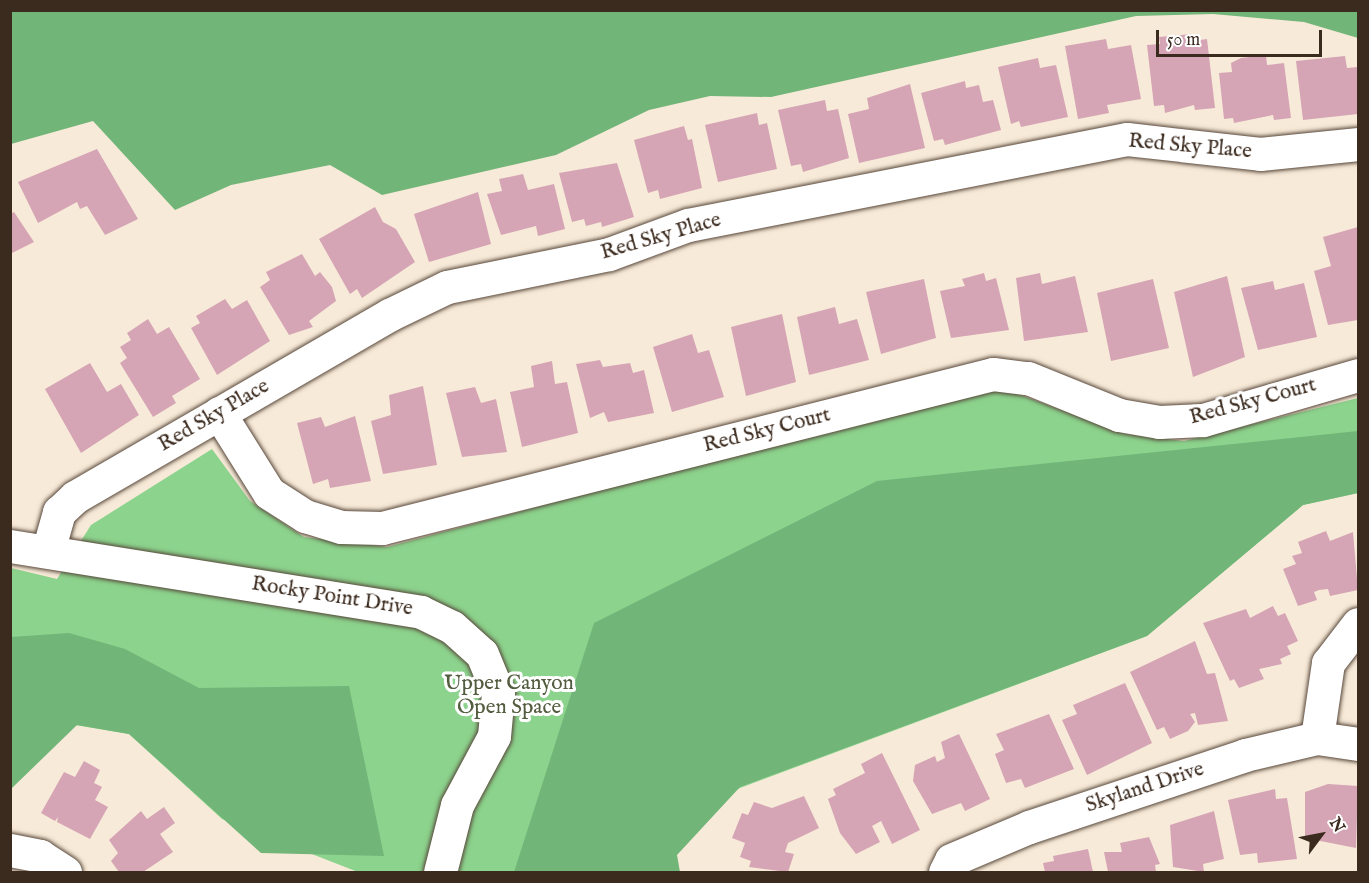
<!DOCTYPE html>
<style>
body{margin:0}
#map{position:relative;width:1369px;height:883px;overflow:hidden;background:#f8ead8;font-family:"IM FELL English",serif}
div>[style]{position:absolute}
.green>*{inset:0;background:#8cd38d}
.forest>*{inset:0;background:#71b578}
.building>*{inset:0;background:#d5a5b5}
.roads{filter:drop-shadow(0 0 2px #57473a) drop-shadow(0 0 2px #57473a)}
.minor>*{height:33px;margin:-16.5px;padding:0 16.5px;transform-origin:16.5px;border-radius:16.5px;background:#fff}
span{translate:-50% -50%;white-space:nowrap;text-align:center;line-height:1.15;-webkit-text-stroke:6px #fff;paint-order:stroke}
.street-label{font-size:21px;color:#3b2a1e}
.park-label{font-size:21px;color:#535d3f}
.frame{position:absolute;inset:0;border:12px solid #3b2a1e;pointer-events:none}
.north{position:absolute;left:1291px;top:805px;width:60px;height:60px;-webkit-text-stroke:4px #fff;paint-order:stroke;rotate:58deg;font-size:16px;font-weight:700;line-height:24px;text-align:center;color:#3b2a1e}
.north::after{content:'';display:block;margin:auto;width:21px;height:27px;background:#3b2a1e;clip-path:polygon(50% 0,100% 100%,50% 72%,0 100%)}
.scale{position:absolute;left:1156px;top:30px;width:166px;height:27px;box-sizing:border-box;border:3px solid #3b2a1e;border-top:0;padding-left:8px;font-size:18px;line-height:21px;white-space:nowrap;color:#3b2a1e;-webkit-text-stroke:4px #fff;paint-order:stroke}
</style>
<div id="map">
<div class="green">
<i style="clip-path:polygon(994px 385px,1125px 434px,1184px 441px,1358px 398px,1358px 493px,1303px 505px,1147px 636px,740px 788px,575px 872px,358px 872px,222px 819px,129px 734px,45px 720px,11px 789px,11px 568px,57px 579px,91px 525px,212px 449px,250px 501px,304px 537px,387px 547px)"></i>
</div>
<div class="forest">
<i style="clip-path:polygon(11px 10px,1358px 10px,1358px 38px,1304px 22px,1213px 14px,1136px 16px,771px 97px,710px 96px,649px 110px,556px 155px,382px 195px,330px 165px,231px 185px,175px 210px,93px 121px,11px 144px)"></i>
<i style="clip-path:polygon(1358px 431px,1358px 493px,1303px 505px,1147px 636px,740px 787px,677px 855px,680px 872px,514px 872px,594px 623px,877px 481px)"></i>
<i style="clip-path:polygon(69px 633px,125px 649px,199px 688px,349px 686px,384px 856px,261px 853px,129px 734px,77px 725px,11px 789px,11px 637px)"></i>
</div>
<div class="building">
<i style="clip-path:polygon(1192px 34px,1193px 41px,1207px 39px,1215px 108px,1195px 110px,1194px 105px,1165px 113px,1164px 105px,1154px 106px,1147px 45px,1160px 44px,1159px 37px)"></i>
<i style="clip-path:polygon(1106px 39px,1108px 49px,1131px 45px,1141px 99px,1107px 105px,1109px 113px,1078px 119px,1065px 46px)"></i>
<i style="clip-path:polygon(1266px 55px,1267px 65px,1284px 63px,1291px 118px,1274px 120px,1273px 115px,1234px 123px,1233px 118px,1224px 119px,1219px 73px,1232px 72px,1231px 63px,1241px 58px)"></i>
<i style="clip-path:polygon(1345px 56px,1347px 68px,1358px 67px,1358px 114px,1303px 120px,1296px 61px)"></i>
<i style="clip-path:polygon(1038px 58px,1040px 68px,1056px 65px,1068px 117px,1021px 127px,1019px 121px,1011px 124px,998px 67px)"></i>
<i style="clip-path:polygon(965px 81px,966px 88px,979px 85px,983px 102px,993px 100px,1001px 130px,945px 145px,943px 139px,934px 141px,921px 93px)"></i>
<i style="clip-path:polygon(910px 84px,925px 148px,859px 163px,848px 114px,869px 109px,867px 98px)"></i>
<i style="clip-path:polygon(825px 100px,827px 111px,838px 109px,849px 158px,803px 172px,801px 164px,791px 166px,778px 110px)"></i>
<i style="clip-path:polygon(757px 113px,759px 125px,767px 123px,777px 169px,718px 182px,705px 125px)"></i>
<i style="clip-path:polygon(684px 126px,688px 140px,692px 139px,702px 188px,660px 199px,658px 190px,648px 193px,634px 140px)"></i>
<i style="clip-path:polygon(97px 149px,138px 219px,105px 235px,87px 206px,80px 209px,77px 202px,38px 223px,18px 182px)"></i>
<i style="clip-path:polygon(617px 163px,634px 217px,602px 227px,601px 222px,586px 226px,584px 219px,572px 222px,559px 173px)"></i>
<i style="clip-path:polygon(523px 174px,528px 190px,554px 184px,565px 229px,538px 236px,536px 226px,501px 235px,487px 194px,502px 191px,499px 179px)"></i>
<i style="clip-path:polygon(478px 192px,491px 244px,429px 262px,414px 214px)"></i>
<i style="clip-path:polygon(375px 207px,383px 222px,396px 229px,415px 262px,362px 298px,357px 289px,350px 294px,319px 239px)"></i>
<i style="clip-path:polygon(14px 212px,34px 242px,10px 254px,10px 214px)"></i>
<i style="clip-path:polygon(1358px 227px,1358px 320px,1328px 325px,1314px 271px,1331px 266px,1323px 237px)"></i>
<i style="clip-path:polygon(302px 254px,315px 276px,320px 272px,332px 287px,336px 301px,309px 321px,313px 327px,289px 335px,260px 287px,270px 280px,266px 272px)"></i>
<i style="clip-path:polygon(984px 273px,986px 281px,996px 278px,1009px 330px,951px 338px,940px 291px,965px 286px,962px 279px)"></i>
<i style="clip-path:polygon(1040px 273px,1042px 284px,1075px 276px,1088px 332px,1024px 341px,1016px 278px)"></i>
<i style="clip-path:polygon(1227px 276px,1245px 357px,1193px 377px,1174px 292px)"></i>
<i style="clip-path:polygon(924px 279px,936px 338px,881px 354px,866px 292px)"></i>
<i style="clip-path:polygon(1153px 279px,1169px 348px,1111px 361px,1097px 293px)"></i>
<i style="clip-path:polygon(1273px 281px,1275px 290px,1304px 283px,1317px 337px,1258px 350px,1241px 288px)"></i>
<i style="clip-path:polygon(225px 299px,232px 309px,247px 300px,270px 341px,217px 375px,191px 328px,200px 323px,196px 316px)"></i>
<i style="clip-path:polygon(835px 307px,839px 324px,857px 319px,869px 360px,809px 375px,797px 317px)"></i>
<i style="clip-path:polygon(782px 314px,796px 382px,746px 396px,731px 327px)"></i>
<i style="clip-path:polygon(148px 319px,157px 334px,169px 327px,200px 379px,172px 396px,176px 403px,153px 417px,120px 363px,127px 358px,120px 347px,131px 340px,127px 333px)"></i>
<i style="clip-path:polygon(692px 334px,698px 353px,709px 350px,724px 397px,672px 412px,653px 347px)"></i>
<i style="clip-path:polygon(600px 360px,603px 367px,630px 363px,633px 373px,644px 370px,654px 413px,608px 422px,604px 412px,590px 418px,576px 364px)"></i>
<i style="clip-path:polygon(552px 361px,555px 384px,567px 382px,578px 433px,522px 447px,510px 392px,534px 387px,531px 366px)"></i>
<i style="clip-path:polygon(90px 363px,107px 392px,121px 384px,139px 415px,81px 453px,45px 389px)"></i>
<i style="clip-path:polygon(423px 386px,437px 465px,383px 474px,371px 421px,391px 415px,389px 395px)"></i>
<i style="clip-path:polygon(475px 387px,481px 403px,496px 399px,507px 452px,462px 457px,446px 393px)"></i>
<i style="clip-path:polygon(355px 416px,371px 481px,330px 488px,328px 479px,313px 484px,297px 423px,321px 417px,325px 427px)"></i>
<i style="clip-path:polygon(1326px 531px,1330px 541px,1353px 532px,1358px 590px,1330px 596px,1328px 589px,1319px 590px,1314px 592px,1317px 600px,1298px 606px,1283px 569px,1296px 564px,1292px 556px,1302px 553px,1298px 542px)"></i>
<i style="clip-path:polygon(1273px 606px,1278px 616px,1285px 613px,1298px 641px,1287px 646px,1291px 654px,1280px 659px,1282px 664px,1259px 669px,1264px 679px,1239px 688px,1234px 679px,1230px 681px,1203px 623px,1246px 609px,1250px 618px)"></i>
<i style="clip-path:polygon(1195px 641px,1207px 674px,1215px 673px,1228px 721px,1198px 725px,1195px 713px,1190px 714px,1195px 722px,1188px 731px,1170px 739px,1164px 727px,1157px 730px,1130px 672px)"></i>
<i style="clip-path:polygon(1125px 683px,1152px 743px,1087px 775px,1062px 720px,1077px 714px,1073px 705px)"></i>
<i style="clip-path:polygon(1049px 714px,1074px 769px,1025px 788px,1021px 779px,1006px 783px,995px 754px,1004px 750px,996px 734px)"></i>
<i style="clip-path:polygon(959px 734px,990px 799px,965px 811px,961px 803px,932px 814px,913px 781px,915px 765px,935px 756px,937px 762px,945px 758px,941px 742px)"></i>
<i style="clip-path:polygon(882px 753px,920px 830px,892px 844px,881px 821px,872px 826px,880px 842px,856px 854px,840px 833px,828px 799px,836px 795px,833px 789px,865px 773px,861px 764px)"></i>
<i style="clip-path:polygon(84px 761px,100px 770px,94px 783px,102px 787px,95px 800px,108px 807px,90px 839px,57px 822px,58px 817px,55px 821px,41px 813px,64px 772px,75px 777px)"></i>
<i style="clip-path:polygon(1328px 784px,1358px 786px,1356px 848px,1305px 838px,1305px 792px)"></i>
<i style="clip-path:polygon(1275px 789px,1276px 799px,1287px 798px,1297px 859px,1258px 863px,1257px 853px,1240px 855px,1228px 800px)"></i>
<i style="clip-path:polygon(804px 796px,819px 828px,788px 843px,785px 852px,794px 854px,788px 872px,749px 867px,751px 861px,740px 857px,745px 843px,732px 838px,742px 813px,748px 815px,754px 802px,772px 808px)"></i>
<i style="clip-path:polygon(164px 807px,175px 823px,160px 834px,173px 852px,143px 872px,119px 872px,111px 861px,118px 853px,109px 840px,141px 811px,147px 819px)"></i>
<i style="clip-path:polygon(1214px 811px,1224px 859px,1203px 864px,1204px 872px,1173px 867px,1170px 825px)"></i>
<i style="clip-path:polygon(1149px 837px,1160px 864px,1155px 865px,1156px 872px,1108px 872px,1104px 852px,1122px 852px,1120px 843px)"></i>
<i style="clip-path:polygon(1088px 849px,1093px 872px,1045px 872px,1043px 863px,1054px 861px,1053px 856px)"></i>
</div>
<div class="roads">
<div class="minor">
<i style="left:219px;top:413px;width:94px;rotate:58deg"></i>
<i style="left:269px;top:493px;width:43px;rotate:32.6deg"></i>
<i style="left:305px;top:516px;width:38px;rotate:17deg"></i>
<i style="left:341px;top:527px;width:41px;rotate:1.4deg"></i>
<i style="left:382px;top:528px;width:630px;rotate:-14.15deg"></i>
<i style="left:993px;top:374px;width:35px;rotate:7deg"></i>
<i style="left:1028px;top:378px;width:98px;rotate:22.1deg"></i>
<i style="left:1119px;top:415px;width:41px;rotate:9.9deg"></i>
<i style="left:1159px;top:422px;width:44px;rotate:-2.6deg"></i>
<i style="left:1203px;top:420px;width:161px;rotate:-16.2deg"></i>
<i style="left:10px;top:546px;width:416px;rotate:9.1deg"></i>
<i style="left:421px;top:612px;width:34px;rotate:26deg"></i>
<i style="left:452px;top:627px;width:40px;rotate:42deg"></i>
<i style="left:482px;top:654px;width:42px;rotate:67.7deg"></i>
<i style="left:498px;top:693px;width:43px;rotate:95.3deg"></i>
<i style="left:494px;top:736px;width:78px;rotate:118.2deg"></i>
<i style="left:457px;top:805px;width:69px;rotate:104.2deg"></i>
<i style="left:48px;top:551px;width:41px;rotate:-74.2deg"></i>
<i style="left:59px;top:512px;width:22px;rotate:-43deg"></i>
<i style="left:75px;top:497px;width:363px;rotate:-30.1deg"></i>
<i style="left:389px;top:315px;width:64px;rotate:-25.8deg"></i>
<i style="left:447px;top:287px;width:165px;rotate:-11.5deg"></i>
<i style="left:609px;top:254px;width:84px;rotate:-20.2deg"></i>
<i style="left:688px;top:225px;width:447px;rotate:-11.1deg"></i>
<i style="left:1127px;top:139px;width:134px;rotate:6.4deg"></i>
<i style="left:1260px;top:154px;width:99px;rotate:-5.8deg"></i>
<i style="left:1317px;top:738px;width:76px;rotate:-81.7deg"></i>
<i style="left:1328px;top:663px;width:49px;rotate:-52.4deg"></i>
<i style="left:10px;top:850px;width:31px;rotate:11deg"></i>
<i style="left:40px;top:856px;width:30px;rotate:33deg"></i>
<i style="left:945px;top:872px;width:13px;rotate:-63deg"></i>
<i style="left:951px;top:860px;width:85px;rotate:-22.9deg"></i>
<i style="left:1029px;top:827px;width:228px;rotate:-18.4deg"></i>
<i style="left:1245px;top:755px;width:74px;rotate:-13.3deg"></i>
<i style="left:1317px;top:738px;width:41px;rotate:8.3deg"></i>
</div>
</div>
<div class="street-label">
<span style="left:1190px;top:147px;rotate:5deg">Red Sky Place</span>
<span style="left:661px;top:237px;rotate:-16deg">Red Sky Place</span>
<span style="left:1253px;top:402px;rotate:-15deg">Red Sky Court</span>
<span style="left:214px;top:416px;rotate:-30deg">Red Sky Place</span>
<span style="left:767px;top:431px;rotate:-14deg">Red Sky Court</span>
<span style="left:332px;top:597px;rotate:9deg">Rocky Point Drive</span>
<span style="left:1145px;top:788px;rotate:-18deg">Skyland Drive</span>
</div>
<div class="park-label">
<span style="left:509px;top:696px">Upper Canyon<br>Open Space</span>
</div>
<div class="frame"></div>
<div class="north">N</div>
<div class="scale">50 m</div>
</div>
